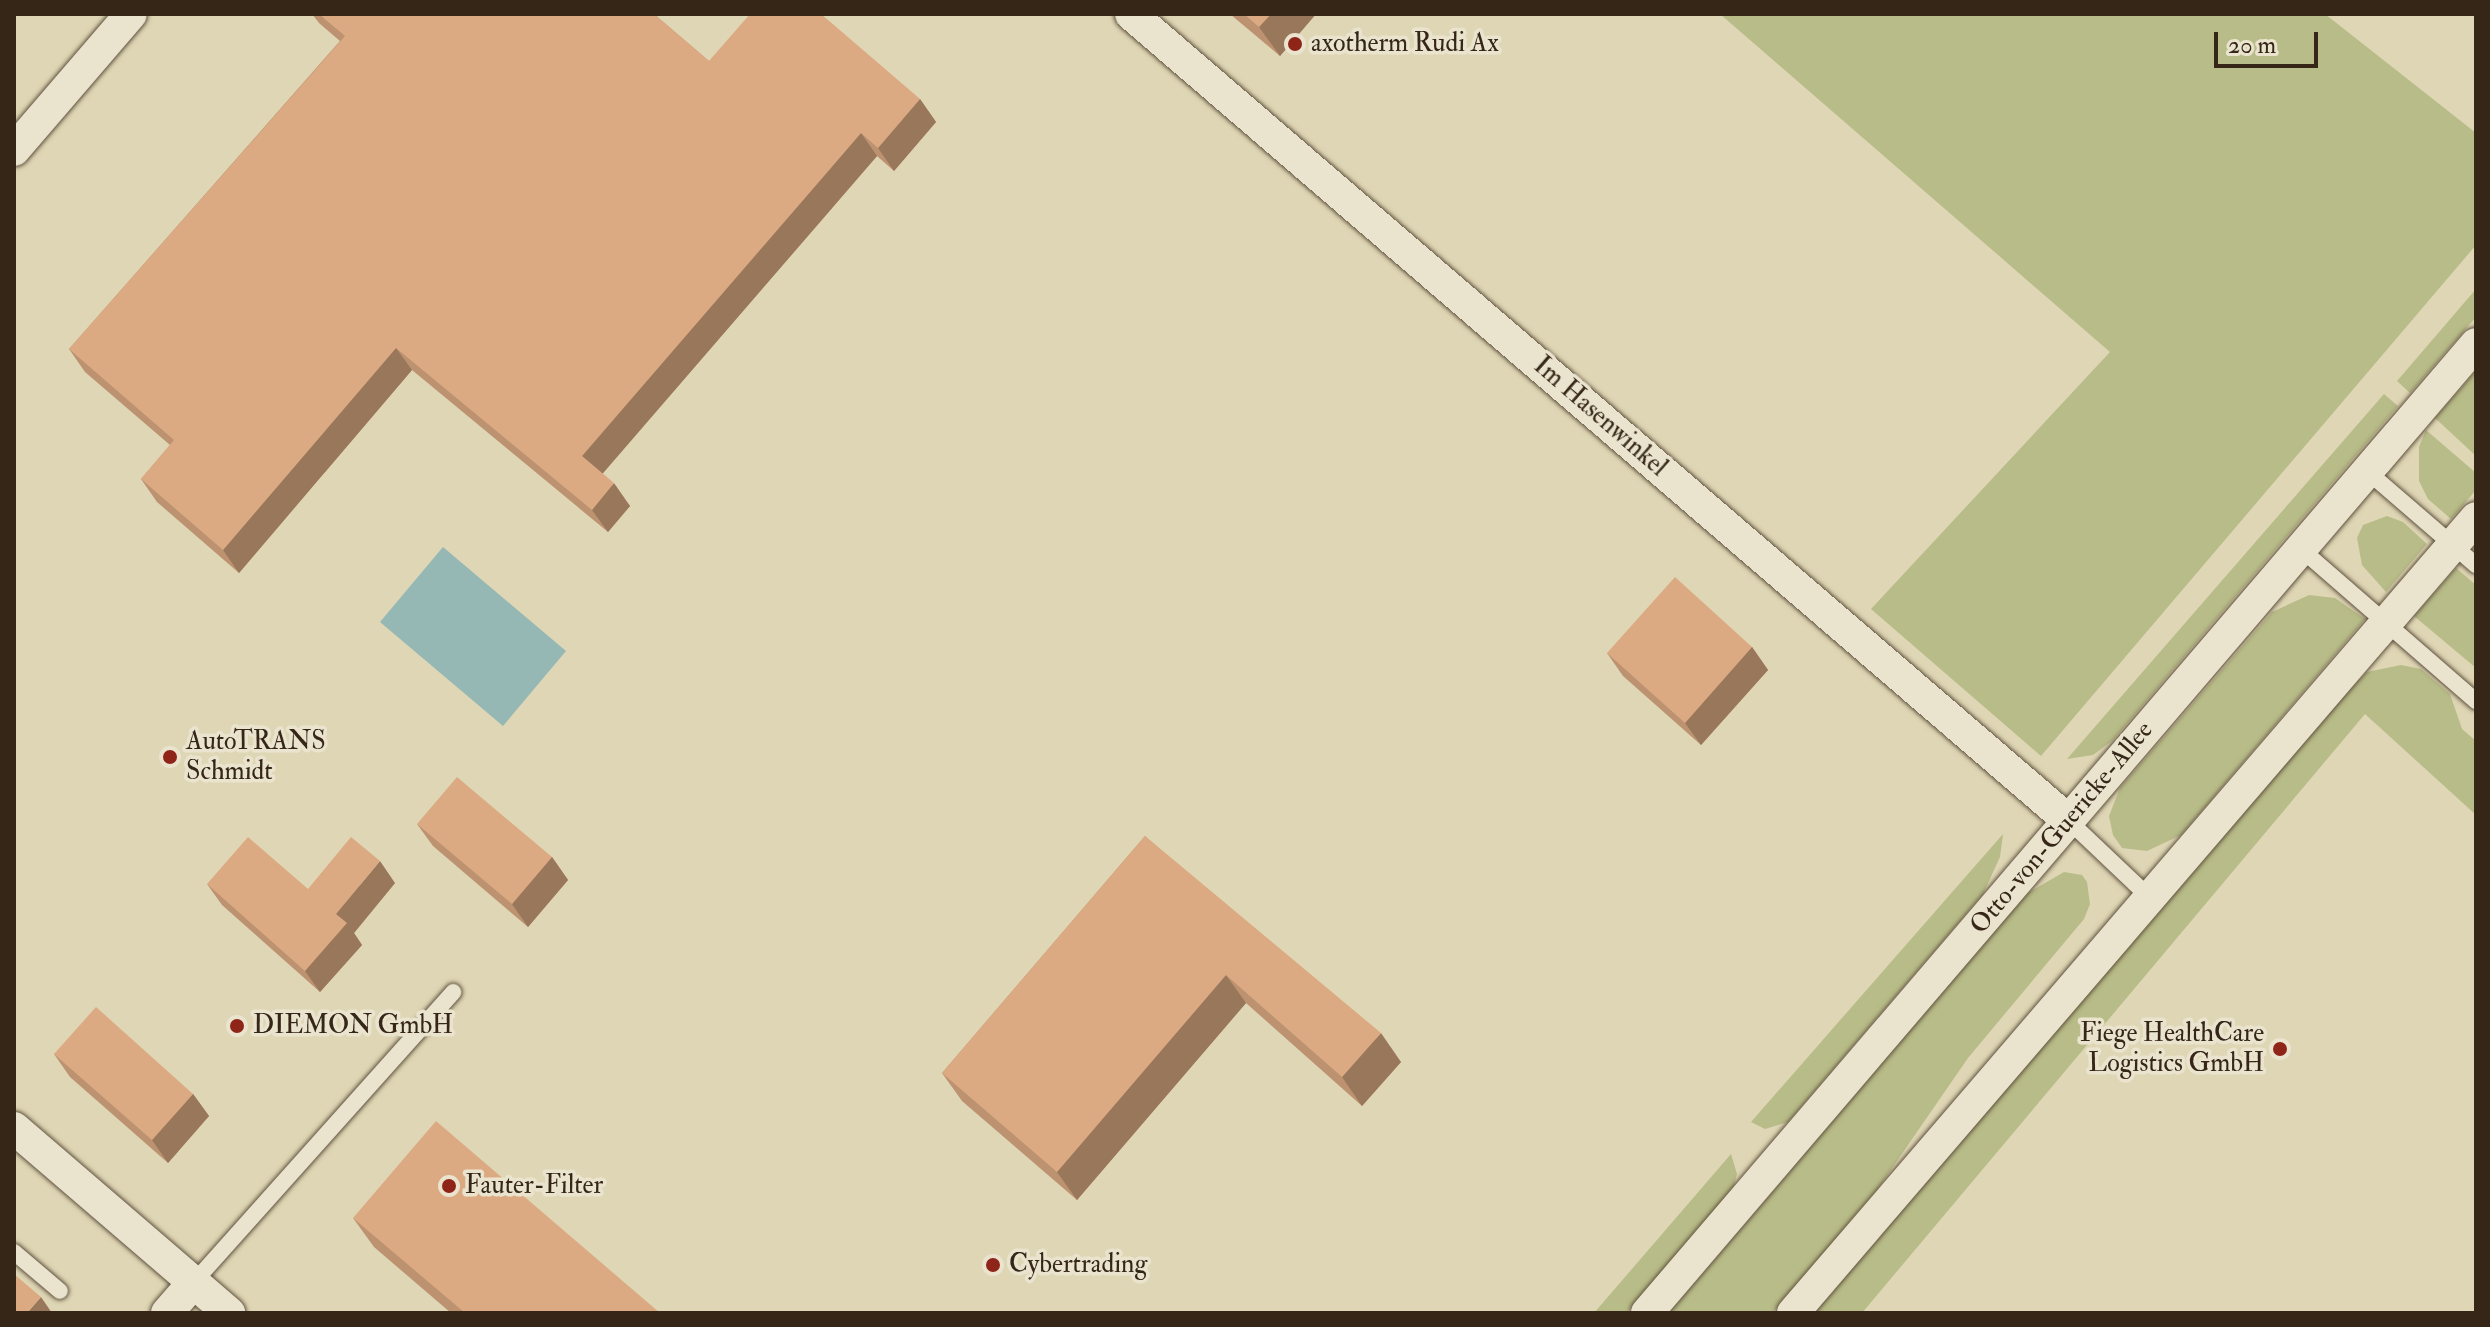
<!DOCTYPE html>
<style>
body{margin:0}
#map{position:relative;width:2490px;height:1327px;overflow:hidden;background:#dfd6b5;font-family:"IM FELL Double Pica",serif}
div>[style]{position:absolute}
.green>*{inset:0;background:#b8bc88}
.water>*{inset:0;background:#95b8b4}
.roads{filter:drop-shadow(0 0 2px #60523e) drop-shadow(0 0 2px #60523e)}
.service>*{height:16px;margin:-8px;padding:0 8px;transform-origin:8px;border-radius:8px;background:#eae4cf}
.minor>*{height:32px;margin:-16px;padding:0 16px;transform-origin:16px;border-radius:16px;background:#eae4cf}
.wall>*{inset:0;background:#bc9270}
.shaded-wall>*{inset:0;background:#99775b}
.building>*{inset:0;background:#dbaa82}
.dots>*{width:22px;height:22px;translate:-50% -50%;box-sizing:border-box;border:4px solid #eae4cf;border-radius:50%}
span{translate:-50% -50%;white-space:nowrap;text-align:center;line-height:1.15;-webkit-text-stroke:7px #eae4cf;paint-order:stroke}
.poi-label{font-size:26px;color:#352617}
.left{translate:0 -50%;text-align:left}
.right{translate:-100% -50%;text-align:right}
.street-label{font-size:26px;color:#352617}
.frame{position:absolute;inset:0;border:16px solid #352617;pointer-events:none}
.scale{position:absolute;left:2214px;top:32px;width:104px;height:36px;box-sizing:border-box;border:4px solid #352617;border-top:0;padding-left:10px;font-size:24px;line-height:28px;white-space:nowrap;color:#352617;-webkit-text-stroke:6px #eae4cf;paint-order:stroke}
</style>
<div id="map">
<div class="green">
<i style="clip-path:polygon(1720px 14px,2325px 14px,2476px 133px,2476px 245px,2041px 756px,1871px 609px,2110px 352px)"></i>
<i style="clip-path:polygon(2476px 289px,2476px 317px,2410px 393px,2397px 381px)"></i>
<i style="clip-path:polygon(2476px 371px,2476px 456px,2435px 418px)"></i>
<i style="clip-path:polygon(2384px 394px,2398px 406px,2112px 741px,2093px 755px,2067px 759px)"></i>
<i style="clip-path:polygon(2426px 430px,2476px 473px,2476px 490px,2451px 519px,2428px 499px,2419px 481px,2419px 447px)"></i>
<i style="clip-path:polygon(2387px 516px,2403px 522px,2427px 544px,2386px 592px,2362px 565px,2357px 538px,2363px 525px)"></i>
<i style="clip-path:polygon(2456px 568px,2476px 585px,2476px 668px,2414px 616px)"></i>
<i style="clip-path:polygon(2309px 595px,2335px 598px,2365px 619px,2181px 835px,2147px 851px,2122px 848px,2113px 835px,2109px 816px,2120px 788px,2272px 612px)"></i>
<i style="clip-path:polygon(2401px 665px,2421px 669px,2450px 694px,2462px 729px,2476px 741px,2476px 815px,2365px 714px,1862px 1313px,1812px 1313px,2350px 689px,2367px 672px)"></i>
<i style="clip-path:polygon(2003px 834px,2000px 857px,1983px 894px,1788px 1122px,1765px 1129px,1751px 1122px)"></i>
<i style="clip-path:polygon(2064px 872px,2082px 875px,2087px 882px,2090px 904px,2084px 919px,1968px 1058px,1877px 1190px,1772px 1313px,1669px 1313px,2026px 894px)"></i>
<i style="clip-path:polygon(1731px 1154px,1737px 1174px,1733px 1189px,1626px 1313px,1594px 1313px)"></i>
</div>
<div class="water">
<i style="clip-path:polygon(443px 547px,566px 651px,503px 726px,380px 622px)"></i>
</div>
<div class="roads">
<div class="service">
<i style="left:2367px;top:471px;width:144px;rotate:40.8deg"></i>
<i style="left:2301px;top:549px;width:232px;rotate:41deg"></i>
<i style="left:2069px;top:821px;width:112px;rotate:43.5deg"></i>
<i style="left:14px;top:1252px;width:60px;rotate:40.3deg"></i>
<i style="left:194px;top:1282px;width:389px;rotate:-48.2deg"></i>
</div>
<div class="minor">
<i style="left:1131px;top:14px;width:1237px;rotate:40.71deg"></i>
<i style="left:14px;top:150px;width:179px;rotate:-49.3deg"></i>
<i style="left:14px;top:1128px;width:284px;rotate:40.7deg"></i>
<i style="left:167px;top:1313px;width:41px;rotate:-48.9deg"></i>
<i style="left:1647px;top:1313px;width:1275px;rotate:-49.45deg"></i>
<i style="left:1793px;top:1313px;width:1048px;rotate:-49.33deg"></i>
</div>
</div>
<div class="wall">
<i style="clip-path:polygon(312px 14px,654px 14px,709px 61px,920px 99px,936px 122px,894px 171px,877px 156px,602px 474px,630px 506px,608px 532px,412px 370px,239px 573px,157px 502px,141px 479px,170px 445px,85px 372px,69px 349px,340px 41px,319px 23px)"></i>
<i style="clip-path:polygon(1230px 14px,1316px 14px,1280px 56px)"></i>
<i style="clip-path:polygon(1752px 647px,1768px 670px,1701px 745px,1623px 676px,1607px 653px)"></i>
<i style="clip-path:polygon(417px 824px,552px 857px,568px 880px,528px 927px,433px 846px)"></i>
<i style="clip-path:polygon(1145px 836px,1401px 1062px,1362px 1106px,1246px 1003px,1077px 1200px,962px 1101px,942px 1073px)"></i>
<i style="clip-path:polygon(395px 883px,354px 933px,362px 945px,320px 992px,222px 905px,207px 884px,308px 889px)"></i>
<i style="clip-path:polygon(54px 1054px,193px 1094px,209px 1116px,168px 1163px,70px 1077px)"></i>
<i style="clip-path:polygon(353px 1218px,660px 1313px,451px 1313px,374px 1247px)"></i>
</div>
<div class="shaded-wall">
<i style="clip-path:polygon(1271px 14px,1316px 14px,1280px 56px,1259px 27px)"></i>
<i style="clip-path:polygon(920px 99px,936px 122px,894px 171px,878px 148px)"></i>
<i style="clip-path:polygon(861px 133px,877px 156px,598px 479px,582px 456px)"></i>
<i style="clip-path:polygon(396px 348px,412px 370px,239px 573px,223px 550px)"></i>
<i style="clip-path:polygon(614px 483px,630px 506px,608px 532px,592px 510px)"></i>
<i style="clip-path:polygon(1752px 647px,1768px 670px,1701px 745px,1685px 723px)"></i>
<i style="clip-path:polygon(552px 857px,568px 880px,528px 927px,512px 904px)"></i>
<i style="clip-path:polygon(380px 861px,395px 883px,354px 933px,362px 945px,320px 992px,305px 971px,336px 914px)"></i>
<i style="clip-path:polygon(1226px 975px,1246px 1003px,1077px 1200px,1057px 1172px)"></i>
<i style="clip-path:polygon(1381px 1033px,1401px 1062px,1362px 1106px,1342px 1077px)"></i>
<i style="clip-path:polygon(193px 1094px,209px 1116px,168px 1163px,152px 1140px)"></i>
<i style="clip-path:polygon(41px 1297px,52px 1313px,27px 1313px)"></i>
</div>
<div class="building">
<i style="clip-path:polygon(319px 14px,654px 14px,709px 61px,750px 14px,821px 14px,920px 99px,878px 148px,861px 133px,582px 456px,614px 483px,592px 510px,396px 348px,223px 550px,141px 479px,174px 440px,69px 349px,345px 36px)"></i>
<i style="clip-path:polygon(1244px 14px,1271px 14px,1259px 27px)"></i>
<i style="clip-path:polygon(1675px 577px,1752px 647px,1685px 723px,1607px 653px)"></i>
<i style="clip-path:polygon(457px 777px,552px 857px,512px 904px,417px 824px)"></i>
<i style="clip-path:polygon(1145px 836px,1381px 1033px,1342px 1077px,1226px 975px,1057px 1172px,942px 1073px)"></i>
<i style="clip-path:polygon(248px 837px,308px 889px,351px 837px,380px 861px,336px 914px,347px 923px,305px 971px,207px 884px)"></i>
<i style="clip-path:polygon(96px 1007px,193px 1094px,152px 1140px,54px 1054px)"></i>
<i style="clip-path:polygon(436px 1121px,660px 1313px,465px 1313px,353px 1218px)"></i>
<i style="clip-path:polygon(14px 1274px,41px 1297px,27px 1313px,14px 1313px)"></i>
</div>
<div class="dots">
<i style="left:1295px;top:44px;background:#8f2418"></i>
<i style="left:170px;top:757px;background:#8f2418"></i>
<i style="left:237px;top:1026px;background:#8f2418"></i>
<i style="left:2280px;top:1049px;background:#8f2418"></i>
<i style="left:449px;top:1186px;background:#8f2418"></i>
<i style="left:993px;top:1265px;background:#8f2418"></i>
</div>
<div class="poi-label">
<span class="left" style="left:1311px;top:44px">axotherm Rudi Ax</span>
<span class="left" style="left:186px;top:757px">AutoTRANS<br>Schmidt</span>
<span class="left" style="left:253px;top:1026px">DIEMON GmbH</span>
<span class="right" style="left:2264px;top:1049px">Fiege HealthCare<br>Logistics GmbH</span>
<span class="left" style="left:465px;top:1186px">Fauter-Filter</span>
<span class="left" style="left:1009px;top:1265px">Cybertrading</span>
</div>
<div class="street-label">
<span style="left:1600px;top:417px;rotate:41deg">Im Hasenwinkel</span>
<span style="left:2062px;top:828px;rotate:-50deg">Otto-von-Guericke-Allee</span>
</div>
<div class="frame"></div>
<div class="scale">20 m</div>
</div>
